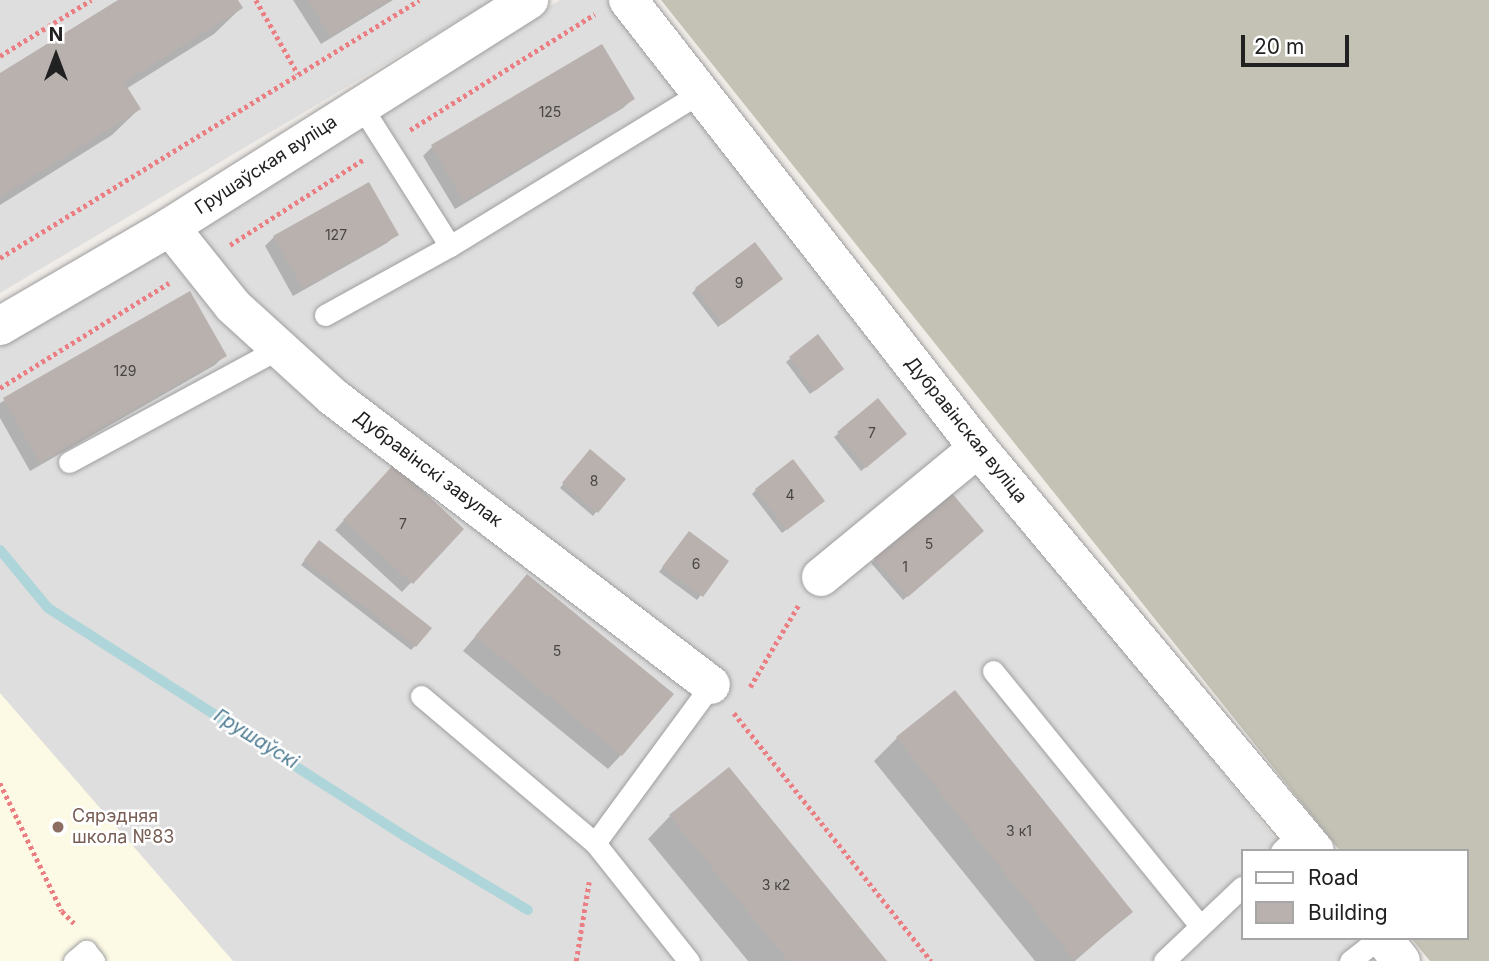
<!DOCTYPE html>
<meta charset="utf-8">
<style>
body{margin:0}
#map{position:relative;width:1489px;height:961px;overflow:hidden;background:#f0ece8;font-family:Inter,sans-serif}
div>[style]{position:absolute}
.residential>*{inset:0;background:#dfdede}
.education>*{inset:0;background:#fcf9e5}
.construction>*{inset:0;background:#c4c2b5}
.shadow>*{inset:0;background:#0003}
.stream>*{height:10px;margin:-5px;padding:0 5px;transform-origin:5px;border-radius:5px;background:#aed5d9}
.building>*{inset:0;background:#b9b1ae}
.path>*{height:4.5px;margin-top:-2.25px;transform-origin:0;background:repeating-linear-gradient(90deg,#eb7e83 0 3.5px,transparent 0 7px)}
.roads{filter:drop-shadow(0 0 2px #9e9e9e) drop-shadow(0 0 2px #9e9e9e)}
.service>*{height:21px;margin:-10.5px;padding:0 10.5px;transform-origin:10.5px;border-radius:10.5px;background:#fff}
.minor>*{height:38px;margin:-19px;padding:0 19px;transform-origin:19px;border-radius:19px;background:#fff}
.dots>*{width:19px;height:19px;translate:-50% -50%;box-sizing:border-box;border:4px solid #fff;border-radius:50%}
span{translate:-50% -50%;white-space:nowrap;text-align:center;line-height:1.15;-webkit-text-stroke:5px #fff;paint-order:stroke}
.number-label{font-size:14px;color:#474544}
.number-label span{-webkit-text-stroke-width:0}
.street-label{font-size:18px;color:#212121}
.education-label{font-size:18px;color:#785e54}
.left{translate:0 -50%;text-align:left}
.water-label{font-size:19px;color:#4c7990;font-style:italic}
.legend{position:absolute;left:1241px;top:849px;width:228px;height:91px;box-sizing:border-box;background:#fff;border:2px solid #a6a6a6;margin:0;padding:9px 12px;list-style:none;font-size:21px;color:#212121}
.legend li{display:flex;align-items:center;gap:14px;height:35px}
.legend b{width:35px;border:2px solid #a6a6a6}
.north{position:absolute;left:21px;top:21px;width:70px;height:70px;-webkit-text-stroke:5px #fff;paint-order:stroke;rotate:0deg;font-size:19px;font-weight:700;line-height:28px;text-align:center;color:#212121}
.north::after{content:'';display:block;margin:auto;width:24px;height:32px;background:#212121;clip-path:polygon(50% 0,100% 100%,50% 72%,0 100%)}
.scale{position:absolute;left:1241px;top:35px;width:108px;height:32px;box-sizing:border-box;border:4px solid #212121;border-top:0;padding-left:9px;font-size:21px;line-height:24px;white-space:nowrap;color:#212121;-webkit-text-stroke:5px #fff;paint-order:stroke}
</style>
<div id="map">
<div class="residential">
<i style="clip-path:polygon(0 0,493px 0,0 293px)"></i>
<i style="clip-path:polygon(560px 0,607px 0,1285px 851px,1242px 851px,1242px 938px,1356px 938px,1374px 961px,0 961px,0 347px)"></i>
</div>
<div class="education">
<i style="clip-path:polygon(0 693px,233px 961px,0 961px)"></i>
</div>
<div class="construction">
<i style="clip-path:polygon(661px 0,1489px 0,1489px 961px,1430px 961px,1411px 938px,1466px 938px,1466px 851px,1340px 851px)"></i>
</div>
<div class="shadow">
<i style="clip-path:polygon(121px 0,236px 0,241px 8px,214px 34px,126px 89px,139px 109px,112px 135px,0 205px,0 75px)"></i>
<i style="clip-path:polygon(293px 0,393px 0,321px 44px)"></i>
<i style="clip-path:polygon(633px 99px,623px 108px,455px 209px,423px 156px,432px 147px)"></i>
<i style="clip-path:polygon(397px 234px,387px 243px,293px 296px,265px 246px,274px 237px)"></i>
<i style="clip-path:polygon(777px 283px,718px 327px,692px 293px,696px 289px)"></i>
<i style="clip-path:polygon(189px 294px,224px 356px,215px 365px,30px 471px,0 418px,0 403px)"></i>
<i style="clip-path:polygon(818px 337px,838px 373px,810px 394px,786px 362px)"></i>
<i style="clip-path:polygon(878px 401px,901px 438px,861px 471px,834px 437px)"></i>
<i style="clip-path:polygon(586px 456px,597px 511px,593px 516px,560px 488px)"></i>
<i style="clip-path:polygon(385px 476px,462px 529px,402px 592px,335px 530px)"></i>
<i style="clip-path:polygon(756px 490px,819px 505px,782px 533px,752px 494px)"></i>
<i style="clip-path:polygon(950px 494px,978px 535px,903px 600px,871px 563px)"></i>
<i style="clip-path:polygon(685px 537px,727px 561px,697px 600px,659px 572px)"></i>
<i style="clip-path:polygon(315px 547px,415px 646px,411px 650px,301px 565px)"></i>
<i style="clip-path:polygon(527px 576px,621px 755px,608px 769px,463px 651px)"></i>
<i style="clip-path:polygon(955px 692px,1131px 912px,1075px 961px,1035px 961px,874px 761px,897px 738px)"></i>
<i style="clip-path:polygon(670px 816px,885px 961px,748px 961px,648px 839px)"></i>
</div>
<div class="stream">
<i style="left:0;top:550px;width:75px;rotate:50.4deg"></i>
<i style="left:48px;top:608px;width:425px;rotate:32.6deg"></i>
<i style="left:406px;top:837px;width:142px;rotate:30.9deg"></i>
</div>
<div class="building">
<i style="clip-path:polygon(118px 0,238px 0,243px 8px,124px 82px,141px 109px,0 197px,0 73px)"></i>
<i style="clip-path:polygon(308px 0,390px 0,330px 36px)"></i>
<i style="clip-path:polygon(602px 44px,635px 99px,464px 201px,431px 145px)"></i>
<i style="clip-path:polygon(369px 182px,399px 235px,303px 288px,273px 236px)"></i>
<i style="clip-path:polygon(755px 242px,783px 279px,723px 324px,695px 288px)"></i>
<i style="clip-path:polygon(190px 291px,227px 356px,40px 463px,3px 398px)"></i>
<i style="clip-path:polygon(818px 334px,844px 369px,815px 391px,789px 357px)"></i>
<i style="clip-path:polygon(878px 398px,907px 434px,866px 468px,837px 432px)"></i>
<i style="clip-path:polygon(590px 449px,626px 479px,598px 513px,562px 483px)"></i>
<i style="clip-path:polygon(793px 459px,825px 501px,787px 530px,755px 489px)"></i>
<i style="clip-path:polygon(394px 464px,464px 529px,413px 584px,343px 520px)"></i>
<i style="clip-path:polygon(951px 492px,984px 531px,908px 597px,874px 558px)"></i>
<i style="clip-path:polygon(689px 531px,729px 561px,703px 597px,662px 567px)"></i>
<i style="clip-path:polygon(319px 540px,432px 628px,416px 647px,304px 560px)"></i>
<i style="clip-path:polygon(527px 574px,674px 694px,622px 756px,475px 636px)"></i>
<i style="clip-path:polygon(955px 690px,1133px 912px,1074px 960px,896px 737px)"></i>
<i style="clip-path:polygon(729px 767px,887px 961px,788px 961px,696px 848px,669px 815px)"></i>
</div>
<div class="path">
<i style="left:256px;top:0;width:85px;rotate:60.4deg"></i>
<i style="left:0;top:56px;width:107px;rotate:-31.6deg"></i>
<i style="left:410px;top:130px;width:218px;rotate:-32.1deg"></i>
<i style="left:230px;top:245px;width:159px;rotate:-32.7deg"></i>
<i style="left:0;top:258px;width:492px;rotate:-31.6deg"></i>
<i style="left:0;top:388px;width:199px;rotate:-31.9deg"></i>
<i style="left:750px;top:687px;width:96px;rotate:-59.4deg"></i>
<i style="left:734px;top:713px;width:317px;rotate:51.5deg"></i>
<i style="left:0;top:783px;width:142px;rotate:64.2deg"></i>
<i style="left:62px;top:911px;width:18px;rotate:45deg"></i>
<i style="left:576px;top:961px;width:80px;rotate:-80.7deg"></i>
</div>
<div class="roads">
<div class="service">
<i style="left:450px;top:246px;width:294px;rotate:-31.5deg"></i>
<i style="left:325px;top:315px;width:143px;rotate:-28.9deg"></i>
<i style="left:450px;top:246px;width:168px;rotate:-122.4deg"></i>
<i style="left:69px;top:462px;width:238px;rotate:-28.4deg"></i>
<i style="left:993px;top:671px;width:328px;rotate:50.9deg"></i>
<i style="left:421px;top:696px;width:228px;rotate:40.2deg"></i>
<i style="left:595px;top:843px;width:151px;rotate:51.5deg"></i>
<i style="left:595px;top:843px;width:196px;rotate:-53.7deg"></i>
<i style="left:1281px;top:851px;width:28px;rotate:-44deg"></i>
<i style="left:74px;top:961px;width:16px;rotate:-40deg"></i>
<i style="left:86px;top:951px;width:13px;rotate:51deg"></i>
<i style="left:1164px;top:961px;width:108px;rotate:-43.5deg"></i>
<i style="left:1350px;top:961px;width:37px;rotate:-38deg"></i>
</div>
<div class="minor">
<i style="left:628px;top:0;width:569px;rotate:52deg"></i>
<i style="left:978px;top:448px;width:525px;rotate:50.1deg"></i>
<i style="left:170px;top:227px;width:101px;rotate:51.4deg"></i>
<i style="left:233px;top:306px;width:135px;rotate:42.3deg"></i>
<i style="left:333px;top:397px;width:475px;rotate:37.3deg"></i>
<i style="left:0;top:326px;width:197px;rotate:-30.2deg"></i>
<i style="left:170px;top:227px;width:425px;rotate:-32.3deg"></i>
<i style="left:821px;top:577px;width:203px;rotate:-39.4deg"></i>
<i style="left:1383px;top:938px;width:29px;rotate:52deg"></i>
</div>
</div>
<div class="dots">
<i style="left:58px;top:827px;background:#8d6e63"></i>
</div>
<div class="number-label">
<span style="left:550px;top:112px">125</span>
<span style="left:336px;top:235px">127</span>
<span style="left:739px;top:283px">9</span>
<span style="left:125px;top:371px">129</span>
<span style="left:872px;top:433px">7</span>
<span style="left:594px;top:481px">8</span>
<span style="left:790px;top:495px">4</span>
<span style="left:403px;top:524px">7</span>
<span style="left:929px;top:544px">5</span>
<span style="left:696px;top:564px">6</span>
<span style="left:905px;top:567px">1</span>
<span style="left:557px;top:651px">5</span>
<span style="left:1019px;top:831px">3 к1</span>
<span style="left:776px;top:885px">3 к2</span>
</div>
<div class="street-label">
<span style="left:266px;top:165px;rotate:-33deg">Грушаўская вуліца</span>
<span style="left:966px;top:430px;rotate:51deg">Дубравінская вуліца</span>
<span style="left:428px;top:469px;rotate:37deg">Дубравінскі завулак</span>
</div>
<div class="education-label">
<span class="left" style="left:72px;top:827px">Сярэдняя<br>школа №83</span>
</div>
<div class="water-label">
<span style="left:256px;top:739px;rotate:32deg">Грушаўскі</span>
</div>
<ul class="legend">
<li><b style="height:9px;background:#fff"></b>Road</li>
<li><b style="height:19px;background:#b9b1ae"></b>Building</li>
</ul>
<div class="north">N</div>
<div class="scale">20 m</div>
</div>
